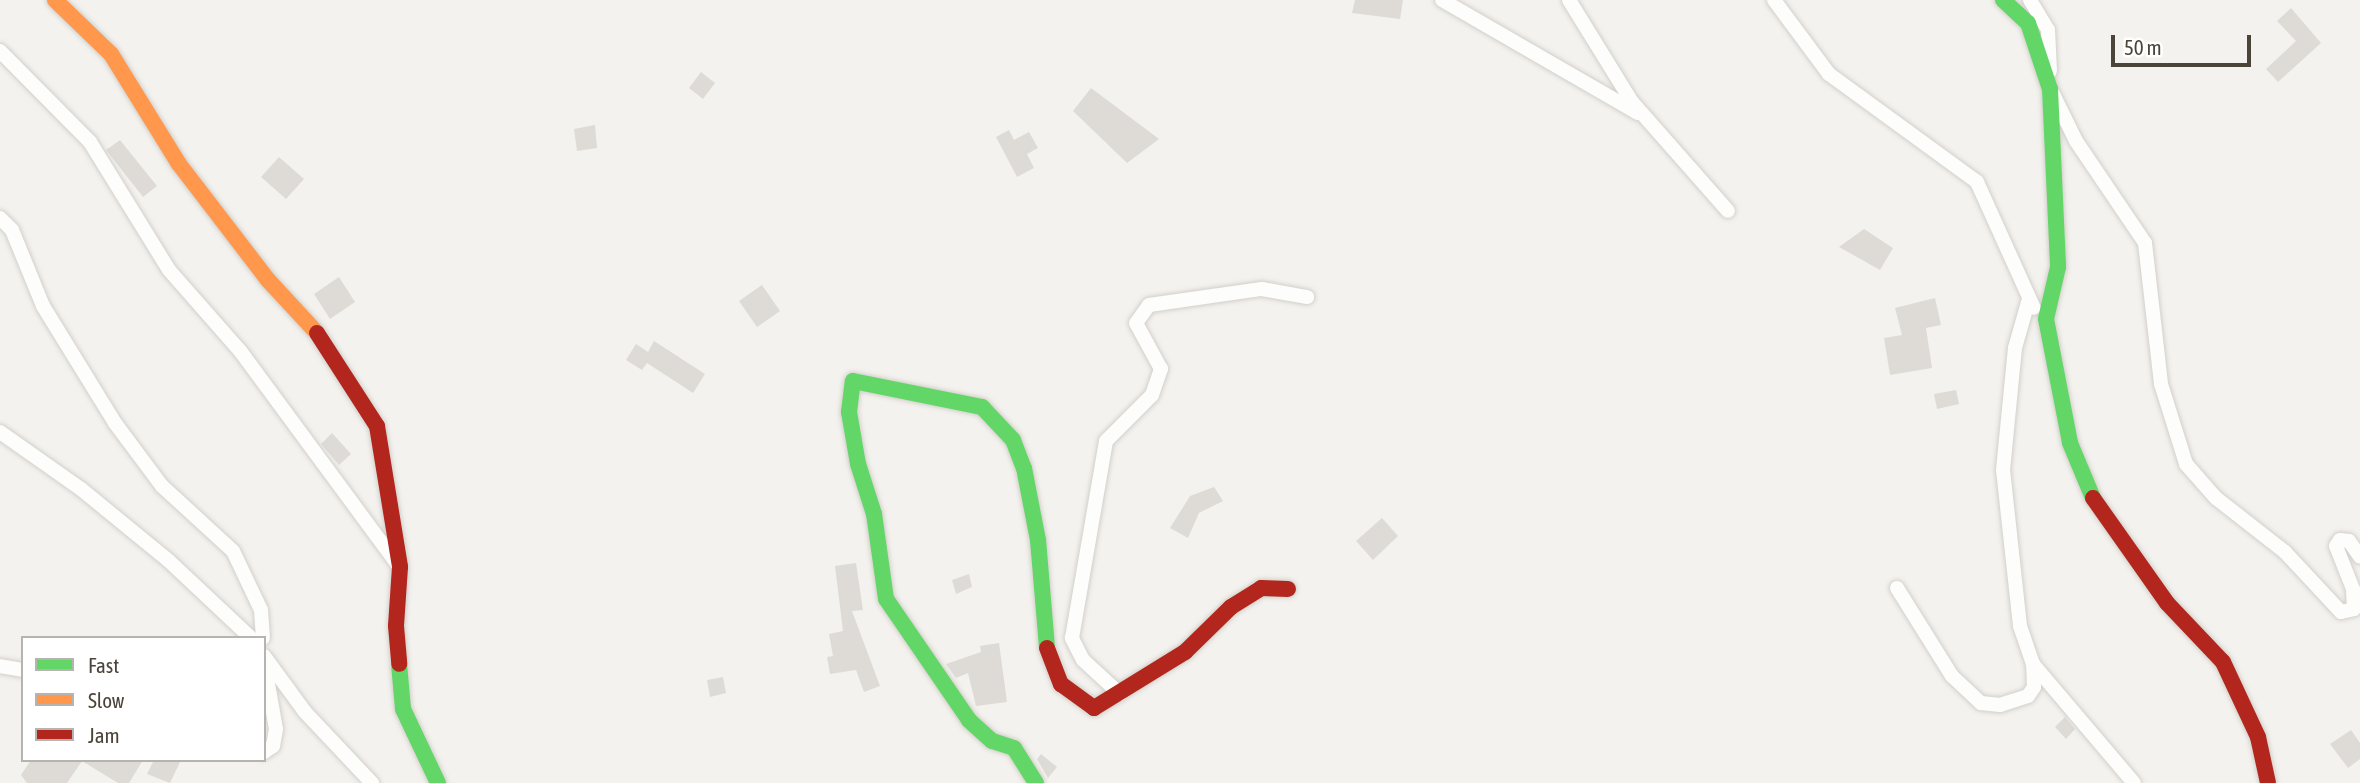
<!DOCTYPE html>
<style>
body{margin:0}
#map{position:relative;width:2360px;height:783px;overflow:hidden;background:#f4f2ee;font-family:"Asap Condensed",sans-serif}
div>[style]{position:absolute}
.building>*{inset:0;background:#dedbd6}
.roads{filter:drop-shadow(0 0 2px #d2d0cb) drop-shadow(0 0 2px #d2d0cb)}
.street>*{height:14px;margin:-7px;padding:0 7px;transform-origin:7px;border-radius:7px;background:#fdfdfc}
.fast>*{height:16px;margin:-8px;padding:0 8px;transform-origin:8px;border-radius:8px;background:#63d668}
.slow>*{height:16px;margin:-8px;padding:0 8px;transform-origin:8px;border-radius:8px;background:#ff974d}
.jam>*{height:16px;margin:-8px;padding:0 8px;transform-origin:8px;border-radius:8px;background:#b3261e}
span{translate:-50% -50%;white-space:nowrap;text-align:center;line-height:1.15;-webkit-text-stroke:6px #fff;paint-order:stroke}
.legend{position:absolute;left:21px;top:636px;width:245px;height:126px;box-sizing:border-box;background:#fff;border:2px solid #b7b4b0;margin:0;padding:9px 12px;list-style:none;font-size:21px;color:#4b4439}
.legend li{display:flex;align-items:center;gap:14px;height:35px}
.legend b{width:35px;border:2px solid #b7b4b0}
.scale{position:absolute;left:2111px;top:35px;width:140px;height:32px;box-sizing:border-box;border:4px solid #4b4439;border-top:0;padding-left:9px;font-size:21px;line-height:24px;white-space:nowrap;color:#4b4439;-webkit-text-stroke:5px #fff;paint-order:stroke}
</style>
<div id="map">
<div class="building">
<i style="clip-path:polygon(1355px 0,1403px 0,1400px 19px,1352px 13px)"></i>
<i style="clip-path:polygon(2291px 8px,2321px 43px,2278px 82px,2266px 69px,2296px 41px,2277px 21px)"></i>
<i style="clip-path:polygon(701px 72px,715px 83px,703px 99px,689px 88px)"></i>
<i style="clip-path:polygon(1091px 88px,1159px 139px,1127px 163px,1073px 111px)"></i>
<i style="clip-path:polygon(595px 125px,597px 148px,577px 151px,574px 129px)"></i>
<i style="clip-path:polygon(1009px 130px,1014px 140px,1029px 132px,1038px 148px,1027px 154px,1034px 168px,1017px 177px,996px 137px)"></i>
<i style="clip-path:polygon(120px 140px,157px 186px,143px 197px,106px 150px)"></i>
<i style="clip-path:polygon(279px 157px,304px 179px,286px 199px,261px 177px)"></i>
<i style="clip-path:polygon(1864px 229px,1893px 248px,1880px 270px,1839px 247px)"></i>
<i style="clip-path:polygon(339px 277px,355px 302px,330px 319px,314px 294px)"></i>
<i style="clip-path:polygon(762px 285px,780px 311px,757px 327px,739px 301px)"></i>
<i style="clip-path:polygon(1935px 298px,1941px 325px,1926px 328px,1932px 368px,1890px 375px,1884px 338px,1902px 335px,1895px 308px)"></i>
<i style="clip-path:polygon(654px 341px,705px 374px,693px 393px,647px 363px,642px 370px,626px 360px,636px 344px,648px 352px)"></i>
<i style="clip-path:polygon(1956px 390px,1959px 404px,1937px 409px,1934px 394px)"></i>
<i style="clip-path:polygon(332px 433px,351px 454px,339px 465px,321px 444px)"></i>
<i style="clip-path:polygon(1214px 487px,1223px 501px,1199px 513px,1188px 538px,1170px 528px,1190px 496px)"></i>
<i style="clip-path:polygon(1382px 518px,1398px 536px,1373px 560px,1356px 541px)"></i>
<i style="clip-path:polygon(856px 563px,863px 610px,852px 611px,880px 686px,864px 692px,856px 670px,830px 674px,827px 657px,833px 656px,829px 634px,843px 631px,835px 566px)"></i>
<i style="clip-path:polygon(969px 574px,972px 587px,956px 594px,952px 580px)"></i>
<i style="clip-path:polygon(999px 643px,1007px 702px,976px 706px,968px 673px,956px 678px,946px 664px,981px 652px,980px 646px)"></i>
<i style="clip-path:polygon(723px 677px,726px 693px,710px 697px,707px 680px)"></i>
<i style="clip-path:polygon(2065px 717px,2075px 729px,2066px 739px,2055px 727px)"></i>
<i style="clip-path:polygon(2351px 730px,2360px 743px,2360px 759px,2348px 768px,2330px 744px)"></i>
<i style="clip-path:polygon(1041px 754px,1057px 767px,1048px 778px,1037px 759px)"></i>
<i style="clip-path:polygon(31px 760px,143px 760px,129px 783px,118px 783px,82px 761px,67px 783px,27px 783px,21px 775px)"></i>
<i style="clip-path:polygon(154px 760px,181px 760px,170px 783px,147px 774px)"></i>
</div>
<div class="roads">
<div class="street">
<i style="left:1442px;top:0;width:226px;rotate:30deg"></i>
<i style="left:1569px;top:0;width:120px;rotate:58.3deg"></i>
<i style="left:1632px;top:102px;width:145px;rotate:48.6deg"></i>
<i style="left:1774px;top:0;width:92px;rotate:53.4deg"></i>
<i style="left:1829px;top:74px;width:183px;rotate:36.1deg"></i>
<i style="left:1977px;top:182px;width:138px;rotate:65.7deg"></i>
<i style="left:2030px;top:0;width:35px;rotate:59deg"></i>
<i style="left:2048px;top:30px;width:41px;rotate:87.2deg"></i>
<i style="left:0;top:51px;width:128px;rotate:45.3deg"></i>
<i style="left:90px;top:142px;width:150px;rotate:58.3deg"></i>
<i style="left:169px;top:270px;width:109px;rotate:48.7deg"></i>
<i style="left:241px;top:352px;width:266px;rotate:53.6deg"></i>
<i style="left:2053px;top:94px;width:52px;rotate:63.9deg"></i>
<i style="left:2076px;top:141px;width:123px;rotate:55.9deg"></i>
<i style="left:2145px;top:243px;width:142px;rotate:83.5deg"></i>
<i style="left:2161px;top:384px;width:84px;rotate:72.6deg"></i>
<i style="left:2186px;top:464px;width:45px;rotate:48.6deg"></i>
<i style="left:2216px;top:498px;width:88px;rotate:38deg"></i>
<i style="left:2285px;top:552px;width:82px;rotate:47deg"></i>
<i style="left:2341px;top:612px;width:13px;rotate:-13deg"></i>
<i style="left:2354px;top:609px;width:20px;rotate:-93deg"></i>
<i style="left:2353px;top:589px;width:46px;rotate:-111.6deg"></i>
<i style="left:2336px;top:546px;width:7px;rotate:-56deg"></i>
<i style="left:2340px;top:540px;width:9px;rotate:6deg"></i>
<i style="left:2349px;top:541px;width:19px;rotate:55deg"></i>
<i style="left:0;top:218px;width:17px;rotate:45deg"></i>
<i style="left:12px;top:230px;width:82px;rotate:67.8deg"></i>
<i style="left:43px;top:306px;width:137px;rotate:58.4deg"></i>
<i style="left:115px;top:423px;width:79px;rotate:53.3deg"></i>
<i style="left:162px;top:486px;width:96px;rotate:42.5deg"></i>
<i style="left:233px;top:551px;width:65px;rotate:64.6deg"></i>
<i style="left:261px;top:610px;width:28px;rotate:86deg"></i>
<i style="left:0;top:432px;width:99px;rotate:35.1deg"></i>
<i style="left:81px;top:489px;width:114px;rotate:39.3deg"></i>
<i style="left:169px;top:561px;width:112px;rotate:43.2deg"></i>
<i style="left:1897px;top:588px;width:104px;rotate:58deg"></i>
<i style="left:1952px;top:676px;width:40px;rotate:43deg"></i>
<i style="left:1981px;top:703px;width:19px;rotate:6deg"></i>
<i style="left:2000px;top:705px;width:29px;rotate:-18deg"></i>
<i style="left:2028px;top:696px;width:11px;rotate:-56deg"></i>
<i style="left:2034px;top:687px;width:23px;rotate:-92deg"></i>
<i style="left:2033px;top:664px;width:40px;rotate:-108.9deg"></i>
<i style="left:2020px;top:626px;width:157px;rotate:-96.2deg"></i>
<i style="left:2003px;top:470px;width:123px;rotate:-84.4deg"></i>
<i style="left:2015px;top:348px;width:48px;rotate:-74.2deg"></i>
<i style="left:264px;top:656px;width:69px;rotate:53.8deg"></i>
<i style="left:305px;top:712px;width:98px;rotate:46.7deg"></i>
<i style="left:264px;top:661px;width:69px;rotate:80deg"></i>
<i style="left:276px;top:729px;width:17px;rotate:100deg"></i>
<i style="left:273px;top:746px;width:11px;rotate:146deg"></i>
<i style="left:2033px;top:664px;width:156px;rotate:49.7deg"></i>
<i style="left:0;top:666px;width:23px;rotate:10deg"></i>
<i style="left:1120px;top:694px;width:50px;rotate:-137.4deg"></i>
<i style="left:1083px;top:660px;width:25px;rotate:-117deg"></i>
<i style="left:1072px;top:638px;width:200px;rotate:-80.2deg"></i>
<i style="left:1106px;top:441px;width:65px;rotate:-45deg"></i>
<i style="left:1152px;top:395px;width:28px;rotate:-71deg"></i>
<i style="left:1161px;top:369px;width:52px;rotate:-118.5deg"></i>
<i style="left:1136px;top:323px;width:22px;rotate:-54deg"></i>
<i style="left:1149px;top:305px;width:114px;rotate:-8.1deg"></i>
<i style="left:1262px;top:289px;width:46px;rotate:10.1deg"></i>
</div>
<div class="fast">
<i style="left:2003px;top:0;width:34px;rotate:43deg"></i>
<i style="left:2028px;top:23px;width:70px;rotate:71.6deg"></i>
<i style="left:2050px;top:89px;width:178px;rotate:87.4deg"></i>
<i style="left:2058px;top:267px;width:53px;rotate:103deg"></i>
<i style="left:2046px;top:319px;width:126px;rotate:79deg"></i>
<i style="left:2070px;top:443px;width:60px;rotate:67.3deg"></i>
<i style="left:399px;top:664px;width:45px;rotate:84.9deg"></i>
<i style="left:403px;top:709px;width:82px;rotate:64.7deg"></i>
<i style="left:1036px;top:783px;width:41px;rotate:-122.2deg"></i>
<i style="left:1014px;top:748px;width:23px;rotate:-162deg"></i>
<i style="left:992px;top:741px;width:31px;rotate:-138deg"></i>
<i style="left:969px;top:720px;width:147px;rotate:-124.4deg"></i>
<i style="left:886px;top:599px;width:86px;rotate:-98deg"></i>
<i style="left:874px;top:514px;width:52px;rotate:-107.7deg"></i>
<i style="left:858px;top:464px;width:53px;rotate:-99.8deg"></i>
<i style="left:849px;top:412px;width:31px;rotate:-83deg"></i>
<i style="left:853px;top:381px;width:132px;rotate:11.4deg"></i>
<i style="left:982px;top:407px;width:45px;rotate:46.8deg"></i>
<i style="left:1013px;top:440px;width:30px;rotate:69deg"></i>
<i style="left:1024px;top:468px;width:73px;rotate:79deg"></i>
<i style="left:1038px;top:540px;width:108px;rotate:85.2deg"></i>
</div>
<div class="slow">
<i style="left:55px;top:0;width:78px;rotate:44deg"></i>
<i style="left:111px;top:54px;width:129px;rotate:58.3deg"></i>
<i style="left:179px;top:164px;width:146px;rotate:52.5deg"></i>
<i style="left:268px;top:280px;width:72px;rotate:47.2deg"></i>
</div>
<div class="jam">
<i style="left:317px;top:333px;width:111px;rotate:57.2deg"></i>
<i style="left:377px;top:426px;width:143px;rotate:80.7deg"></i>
<i style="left:400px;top:567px;width:59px;rotate:93.9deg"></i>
<i style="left:396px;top:626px;width:38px;rotate:85deg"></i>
<i style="left:2093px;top:498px;width:128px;rotate:54.8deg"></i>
<i style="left:2167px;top:603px;width:81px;rotate:46.5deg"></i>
<i style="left:2223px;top:662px;width:83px;rotate:65deg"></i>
<i style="left:2258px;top:737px;width:47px;rotate:77.7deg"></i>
<i style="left:1047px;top:648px;width:39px;rotate:69deg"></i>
<i style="left:1061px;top:684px;width:41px;rotate:36deg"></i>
<i style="left:1094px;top:708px;width:107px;rotate:-31.6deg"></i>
<i style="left:1185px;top:652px;width:64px;rotate:-44.4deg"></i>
<i style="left:1231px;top:607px;width:36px;rotate:-32deg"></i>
<i style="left:1261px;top:588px;width:27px;rotate:2deg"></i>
</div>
</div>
<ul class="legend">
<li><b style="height:9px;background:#63d668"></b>Fast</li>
<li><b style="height:9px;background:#ff974d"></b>Slow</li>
<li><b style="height:9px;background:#b3261e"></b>Jam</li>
</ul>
<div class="scale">50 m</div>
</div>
